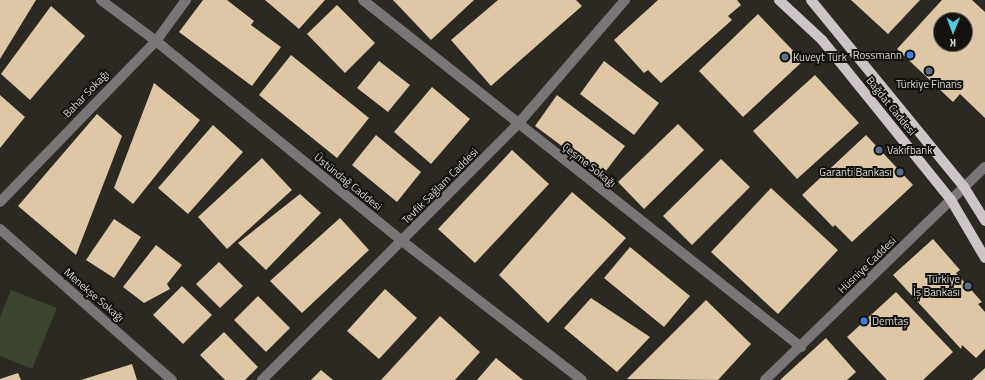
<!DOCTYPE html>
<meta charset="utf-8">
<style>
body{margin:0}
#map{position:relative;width:985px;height:380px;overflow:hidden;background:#2c2922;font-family:"Titillium Web",sans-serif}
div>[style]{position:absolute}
.green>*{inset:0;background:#3a442e}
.building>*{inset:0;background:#ddc7a4}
.minor>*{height:10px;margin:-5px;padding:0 5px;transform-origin:5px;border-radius:5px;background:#7a7677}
.major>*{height:10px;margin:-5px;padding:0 5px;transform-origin:5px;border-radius:5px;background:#cdc4c7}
.dots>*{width:11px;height:11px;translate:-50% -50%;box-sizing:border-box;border:2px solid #13120f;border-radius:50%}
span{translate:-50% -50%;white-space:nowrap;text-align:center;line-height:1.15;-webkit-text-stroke:4px #13120f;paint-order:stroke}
.poi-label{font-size:11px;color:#d7d5d1}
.right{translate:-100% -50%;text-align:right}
.left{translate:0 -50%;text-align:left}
.street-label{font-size:11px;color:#d7d5d1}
.north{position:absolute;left:933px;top:12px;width:40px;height:40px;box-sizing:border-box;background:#13120f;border:1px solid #61605d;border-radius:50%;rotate:181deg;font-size:11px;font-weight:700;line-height:16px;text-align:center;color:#d7d5d1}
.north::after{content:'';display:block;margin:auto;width:14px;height:18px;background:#53cbda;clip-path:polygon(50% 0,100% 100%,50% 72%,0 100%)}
</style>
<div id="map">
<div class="green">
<i style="clip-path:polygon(11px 290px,57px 308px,32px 369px,0 356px,0 317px)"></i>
</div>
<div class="building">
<i style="clip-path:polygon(0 0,36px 0,0 59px)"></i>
<i style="clip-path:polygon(203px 0,227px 0,254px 21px,251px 25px,281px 47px,252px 86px,179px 32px)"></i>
<i style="clip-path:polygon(265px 0,325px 0,299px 29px)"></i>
<i style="clip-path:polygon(393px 0,474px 0,431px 40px)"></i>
<i style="clip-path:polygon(498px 0,576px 0,582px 6px,491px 86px,451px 40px)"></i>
<i style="clip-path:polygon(658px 0,737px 0,741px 5px,728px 16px,732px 20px,661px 83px,648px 70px,644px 73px,614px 40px)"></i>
<i style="clip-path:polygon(851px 0,920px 0,888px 34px)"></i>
<i style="clip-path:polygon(evenodd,942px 0,972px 0,985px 12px,985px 118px,960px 94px,953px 102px,897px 49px,942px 0,941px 20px,965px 20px,965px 44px,941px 44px,941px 20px)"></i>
<i style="clip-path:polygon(337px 5px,375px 43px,345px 73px,307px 34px)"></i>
<i style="clip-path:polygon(51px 6px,85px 36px,30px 100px,1px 74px)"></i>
<i style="clip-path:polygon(758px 14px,803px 61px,743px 117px,699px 71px)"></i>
<i style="clip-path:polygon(291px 55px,369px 118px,337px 158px,259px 95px)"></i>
<i style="clip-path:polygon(379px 61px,410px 85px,388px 112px,357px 88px)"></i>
<i style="clip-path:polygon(604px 61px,659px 103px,634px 135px,580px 94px)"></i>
<i style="clip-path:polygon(815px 75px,859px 123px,797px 179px,753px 131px)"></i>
<i style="clip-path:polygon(154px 83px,200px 120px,133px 204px,114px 188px)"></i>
<i style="clip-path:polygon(432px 87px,470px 119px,431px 164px,394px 132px)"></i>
<i style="clip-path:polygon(0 95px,25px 117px,0 148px)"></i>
<i style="clip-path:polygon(557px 95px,625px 146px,602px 176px,535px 126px)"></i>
<i style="clip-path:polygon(97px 114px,122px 136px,76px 255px,18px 206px)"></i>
<i style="clip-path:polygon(678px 124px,704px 150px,644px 209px,618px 182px)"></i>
<i style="clip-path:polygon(213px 125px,243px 152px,188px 214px,158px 188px)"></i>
<i style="clip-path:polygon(376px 135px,421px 172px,397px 202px,352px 165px)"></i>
<i style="clip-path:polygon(866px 135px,913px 185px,852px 242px,835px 225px,833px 227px,802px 195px)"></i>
<i style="clip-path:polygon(512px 150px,549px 184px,475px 263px,438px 229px)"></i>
<i style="clip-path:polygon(262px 158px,292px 190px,227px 249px,198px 217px)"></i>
<i style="clip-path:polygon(721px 159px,750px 187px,692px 245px,663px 216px)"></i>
<i style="clip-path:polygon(771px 188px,838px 250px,778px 314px,711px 252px)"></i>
<i style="clip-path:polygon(572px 192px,626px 238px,548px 323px,499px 275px)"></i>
<i style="clip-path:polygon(300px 194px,321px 213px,266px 270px,238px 243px)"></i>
<i style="clip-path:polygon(340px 218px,369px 250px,302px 313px,270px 281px)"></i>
<i style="clip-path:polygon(114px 219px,141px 237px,114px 278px,86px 260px)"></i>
<i style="clip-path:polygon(933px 239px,960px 270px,956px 273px,982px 302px,978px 304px,985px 312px,985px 349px,976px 358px,962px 345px,961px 349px,893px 275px)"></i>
<i style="clip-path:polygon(156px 245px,182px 265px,167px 284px,170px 289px,144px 303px,123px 287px)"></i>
<i style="clip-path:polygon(630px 247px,690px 296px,664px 327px,604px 278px)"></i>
<i style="clip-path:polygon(219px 262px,243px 286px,220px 308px,196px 284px)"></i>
<i style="clip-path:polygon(182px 286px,212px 315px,183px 344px,153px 315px)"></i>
<i style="clip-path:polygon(385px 289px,417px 318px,379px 359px,347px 331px)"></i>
<i style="clip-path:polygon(896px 292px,953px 352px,923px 380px,887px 380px,847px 337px)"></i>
<i style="clip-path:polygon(258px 296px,290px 328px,266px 352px,234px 320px)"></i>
<i style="clip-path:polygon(591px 298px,650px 337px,617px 372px,564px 328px)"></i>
<i style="clip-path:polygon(706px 300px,751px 344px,718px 380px,627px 379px)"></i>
<i style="clip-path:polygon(440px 316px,480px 352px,455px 380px,381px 380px)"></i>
<i style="clip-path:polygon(224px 332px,258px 367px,245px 380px,225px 380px,200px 355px)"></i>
<i style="clip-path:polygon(826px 338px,856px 372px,847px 380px,780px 380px)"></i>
<i style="clip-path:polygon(496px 358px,523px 380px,477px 380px)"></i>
<i style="clip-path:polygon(132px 364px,137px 380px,81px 380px)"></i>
<i style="clip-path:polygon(985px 368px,985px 380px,972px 380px)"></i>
<i style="clip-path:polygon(321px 370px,333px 380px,311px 380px)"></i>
<i style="clip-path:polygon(18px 373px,21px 380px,0 380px,0 379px)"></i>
</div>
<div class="minor">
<i style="left:101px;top:0;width:69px;rotate:36.7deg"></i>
<i style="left:156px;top:41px;width:317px;rotate:39.1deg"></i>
<i style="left:402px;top:241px;width:227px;rotate:37.7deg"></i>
<i style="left:363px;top:0;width:559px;rotate:38.39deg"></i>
<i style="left:0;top:202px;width:224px;rotate:-45.9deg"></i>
<i style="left:156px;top:41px;width:51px;rotate:-53.8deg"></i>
<i style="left:0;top:229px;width:229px;rotate:41.3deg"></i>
<i style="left:262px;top:380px;width:362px;rotate:-45deg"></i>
<i style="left:518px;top:124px;width:164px;rotate:-49.2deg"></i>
<i style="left:765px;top:380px;width:306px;rotate:-44.1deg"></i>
</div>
<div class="major">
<i style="left:779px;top:0;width:59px;rotate:42.9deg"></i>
<i style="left:822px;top:40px;width:206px;rotate:51.1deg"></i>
<i style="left:951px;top:200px;width:67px;rotate:59.6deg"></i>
<i style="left:811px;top:0;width:242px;rotate:50.7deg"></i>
<i style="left:964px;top:187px;width:40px;rotate:58deg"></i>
</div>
<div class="dots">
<i style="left:910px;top:55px;background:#3f7fe0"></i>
<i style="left:785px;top:57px;background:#5c6f8a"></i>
<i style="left:929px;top:71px;background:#5c6f8a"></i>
<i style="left:879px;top:150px;background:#5c6f8a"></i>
<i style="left:900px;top:172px;background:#5c6f8a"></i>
<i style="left:968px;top:286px;background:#5c6f8a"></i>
<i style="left:864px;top:321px;background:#3f7fe0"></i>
</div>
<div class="poi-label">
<span class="right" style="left:902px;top:55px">Rossmann</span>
<span class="left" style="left:793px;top:57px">Kuveyt Türk</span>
<span style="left:929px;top:84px">Türkiye Finans</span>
<span class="left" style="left:887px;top:150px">Vakıfbank</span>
<span class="right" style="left:892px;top:172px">Garanti Bankası</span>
<span class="right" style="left:960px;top:286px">Türkiye<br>İş Bankası</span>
<span class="left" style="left:872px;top:321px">Demtaş</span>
</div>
<div class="street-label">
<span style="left:86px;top:94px;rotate:-46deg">Bahar Sokağı</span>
<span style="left:891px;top:106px;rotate:51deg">Bağdat Caddesi</span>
<span style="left:589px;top:165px;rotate:38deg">Çeşme Sokağı</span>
<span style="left:348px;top:182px;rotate:39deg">Üstündağ Caddesi</span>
<span style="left:440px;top:186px;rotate:-45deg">Tevfik Sağlam Caddesi</span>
<span style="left:867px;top:265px;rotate:-44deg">Hüsniye Caddesi</span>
<span style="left:94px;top:295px;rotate:41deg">Menekşe Sokağı</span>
</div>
<div class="north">K</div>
</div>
